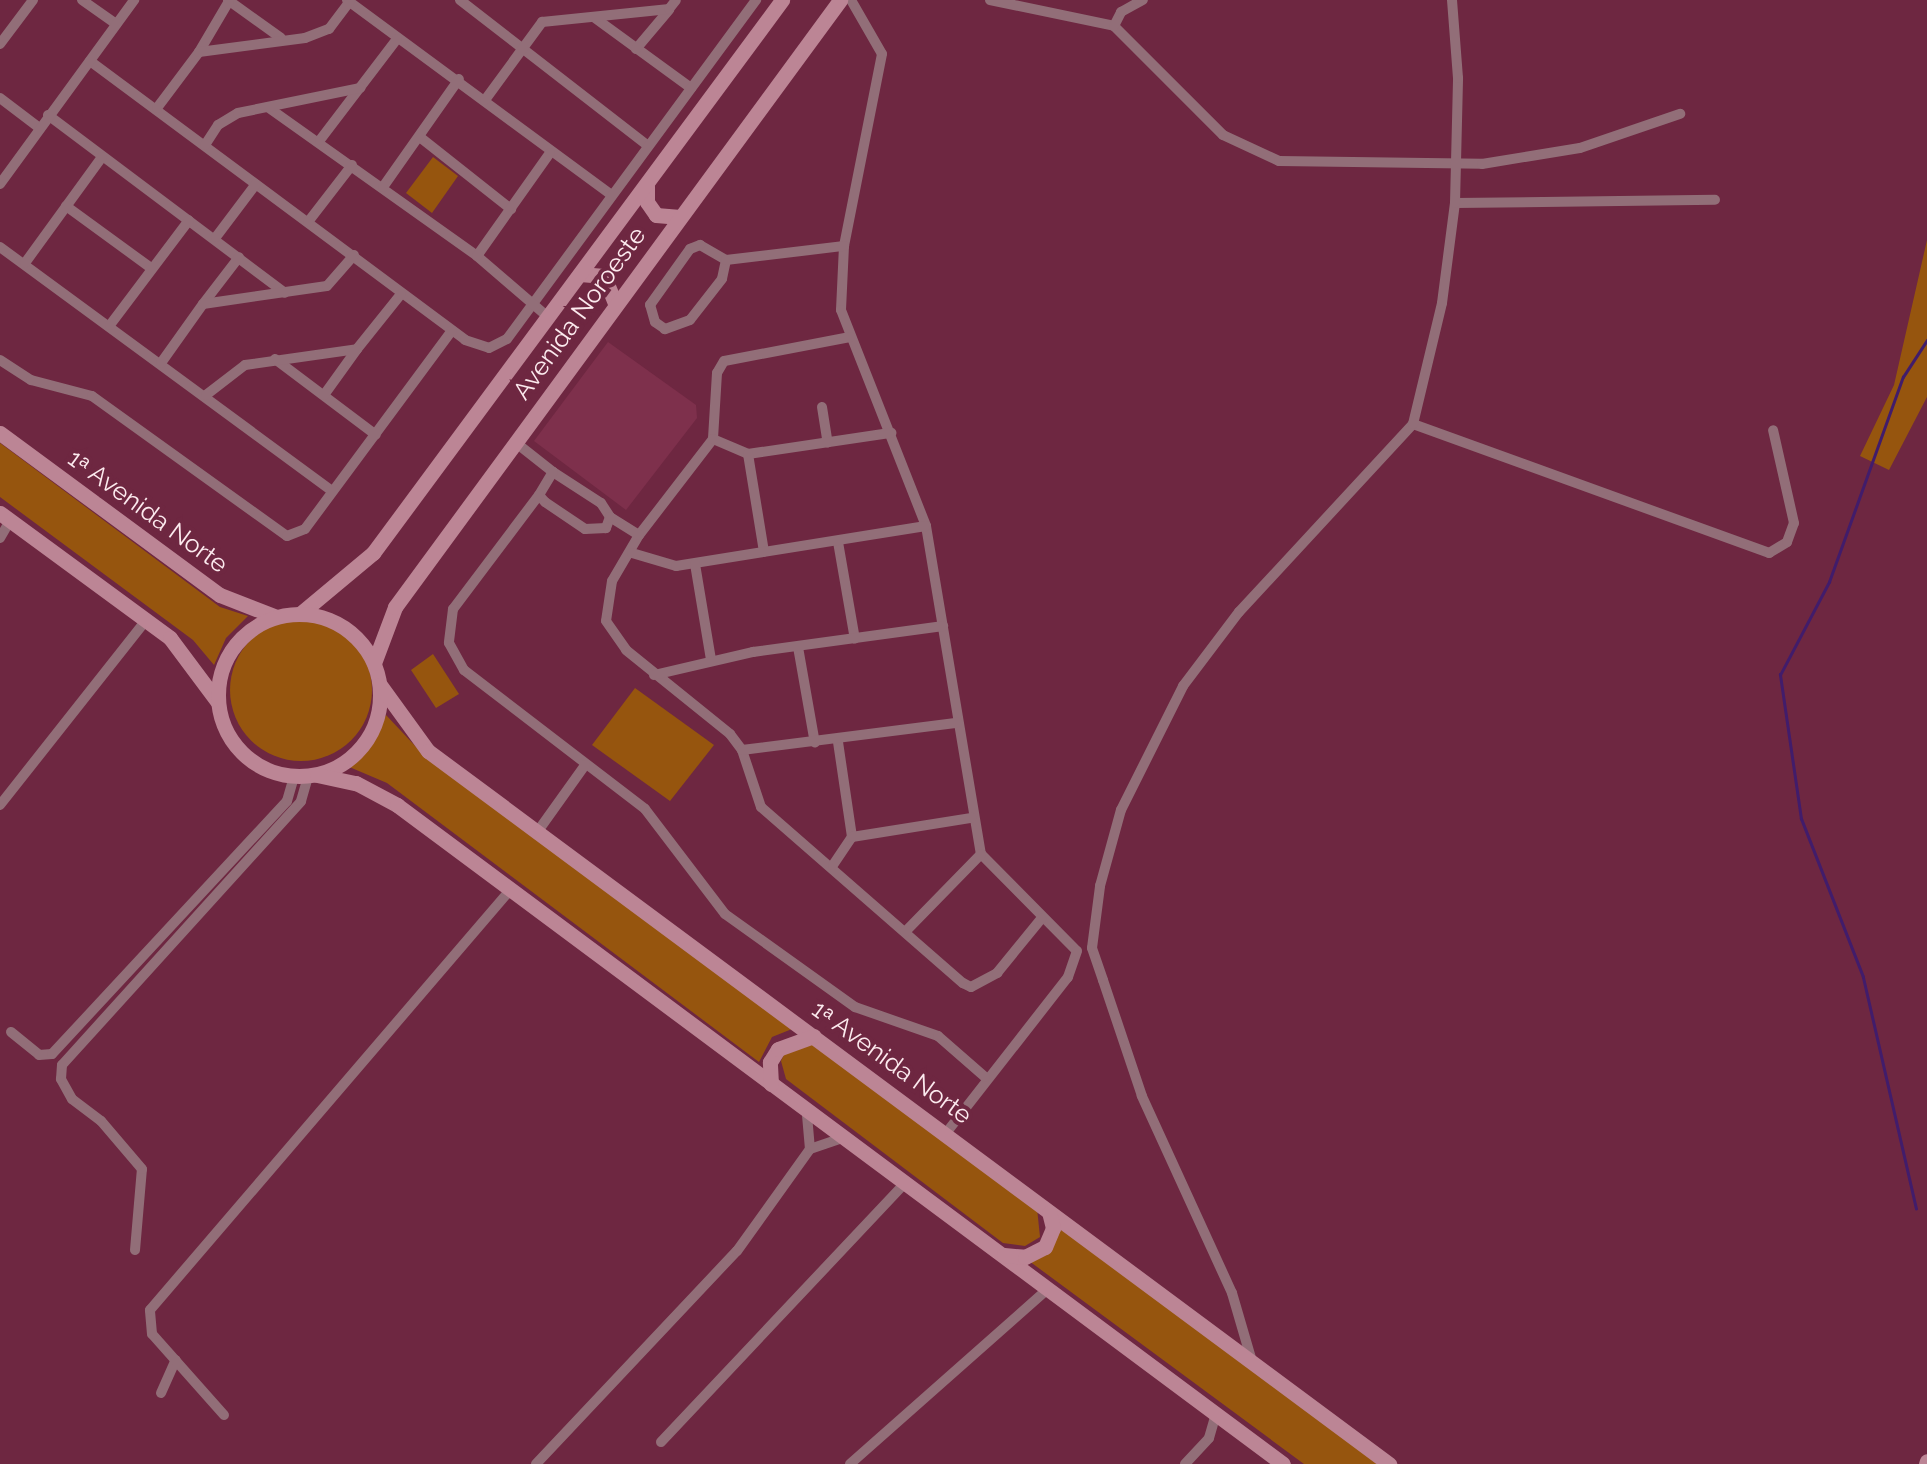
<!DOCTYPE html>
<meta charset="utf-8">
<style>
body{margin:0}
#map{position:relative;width:1927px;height:1464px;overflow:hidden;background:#6e2741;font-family:Raleway,sans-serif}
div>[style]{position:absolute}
.built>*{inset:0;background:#7e304c}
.green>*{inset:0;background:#96550e}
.round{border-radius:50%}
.stream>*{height:2.5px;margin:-1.25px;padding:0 1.25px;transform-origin:1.25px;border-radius:1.25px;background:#411c6b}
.street>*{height:10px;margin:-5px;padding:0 5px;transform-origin:5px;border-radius:5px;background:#926e78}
.secondary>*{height:15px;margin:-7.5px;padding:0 7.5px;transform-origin:7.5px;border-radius:7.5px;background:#bc8595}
.secondary>.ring{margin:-7.5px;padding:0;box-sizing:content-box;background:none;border:15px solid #bc8595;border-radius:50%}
span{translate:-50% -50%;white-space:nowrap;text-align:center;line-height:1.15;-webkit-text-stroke:8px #6e2741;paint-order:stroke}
.street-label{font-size:25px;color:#fceaee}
</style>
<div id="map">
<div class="built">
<i style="clip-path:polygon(608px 342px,696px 405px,697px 418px,626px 510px,534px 441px)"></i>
</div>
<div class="green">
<i style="clip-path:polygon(433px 157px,458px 176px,432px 213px,406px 193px)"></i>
<i style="clip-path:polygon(1927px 240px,1927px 397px,1889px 470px,1860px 456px,1894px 385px)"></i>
<i style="clip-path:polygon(0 443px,220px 607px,248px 616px,226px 638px,214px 665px,193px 640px,0 497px)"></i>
<i class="round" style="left:230px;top:619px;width:142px;height:142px"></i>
<i style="clip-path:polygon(433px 654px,459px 694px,436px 708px,411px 670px)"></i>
<i style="clip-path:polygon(635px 688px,714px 745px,670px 801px,592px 745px)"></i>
<i style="clip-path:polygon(386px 715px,418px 749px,792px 1029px,772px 1037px,759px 1062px,387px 783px,347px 766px,376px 739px)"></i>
<i style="clip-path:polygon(814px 1044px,1037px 1208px,1040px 1237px,1025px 1246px,1003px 1243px,786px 1079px,781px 1061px,787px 1048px)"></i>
<i style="clip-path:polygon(1061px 1229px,1379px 1464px,1304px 1464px,1025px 1258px,1052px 1245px)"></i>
</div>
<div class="stream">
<i style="left:1916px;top:1209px;width:238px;rotate:-102.9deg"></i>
<i style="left:1863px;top:977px;width:170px;rotate:-111.4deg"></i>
<i style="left:1801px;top:819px;width:146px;rotate:-98.3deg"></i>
<i style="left:1780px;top:675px;width:105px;rotate:-62.2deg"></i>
<i style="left:1829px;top:582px;width:218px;rotate:-70.2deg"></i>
<i style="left:1903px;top:377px;width:44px;rotate:-57deg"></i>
</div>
<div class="street">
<i style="left:82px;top:0;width:42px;rotate:35.2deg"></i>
<i style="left:228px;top:0;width:65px;rotate:35.6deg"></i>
<i style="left:347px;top:0;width:327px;rotate:36.4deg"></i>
<i style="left:460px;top:0;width:238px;rotate:37.8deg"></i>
<i style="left:851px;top:0;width:62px;rotate:60.1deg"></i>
<i style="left:882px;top:54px;width:196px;rotate:101.2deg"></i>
<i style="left:844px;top:246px;width:64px;rotate:92.7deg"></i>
<i style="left:841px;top:310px;width:232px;rotate:68.5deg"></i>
<i style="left:926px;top:526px;width:333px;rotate:80.5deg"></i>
<i style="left:981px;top:854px;width:136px;rotate:45.3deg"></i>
<i style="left:1077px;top:951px;width:28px;rotate:109deg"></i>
<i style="left:1068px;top:977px;width:198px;rotate:128deg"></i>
<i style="left:990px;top:0;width:127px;rotate:11.8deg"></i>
<i style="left:1114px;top:26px;width:154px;rotate:45deg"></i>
<i style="left:1223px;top:135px;width:62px;rotate:24.9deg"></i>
<i style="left:1279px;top:161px;width:203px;rotate:0.8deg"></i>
<i style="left:1482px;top:164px;width:99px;rotate:-9.3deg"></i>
<i style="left:1580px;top:148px;width:106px;rotate:-18.8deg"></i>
<i style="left:595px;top:18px;width:119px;rotate:36.1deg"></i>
<i style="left:1114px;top:26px;width:16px;rotate:-63deg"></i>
<i style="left:1121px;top:12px;width:25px;rotate:-29deg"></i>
<i style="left:0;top:44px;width:55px;rotate:-53.1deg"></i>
<i style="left:636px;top:49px;width:51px;rotate:-49.8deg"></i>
<i style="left:199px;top:52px;width:59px;rotate:-59.5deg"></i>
<i style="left:90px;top:61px;width:467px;rotate:36.6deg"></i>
<i style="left:465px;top:340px;width:25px;rotate:18deg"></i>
<i style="left:489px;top:348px;width:20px;rotate:-27deg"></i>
<i style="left:507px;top:339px;width:421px;rotate:-53.7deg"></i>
<i style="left:0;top:98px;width:48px;rotate:37.3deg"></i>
<i style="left:485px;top:100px;width:97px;rotate:-53.8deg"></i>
<i style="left:542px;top:22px;width:128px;rotate:-5.8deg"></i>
<i style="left:669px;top:9px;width:11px;rotate:-52deg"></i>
<i style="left:157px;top:108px;width:70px;rotate:-53.1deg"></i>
<i style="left:199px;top:52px;width:107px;rotate:-7.5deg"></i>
<i style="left:305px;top:38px;width:26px;rotate:-21deg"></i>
<i style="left:329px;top:29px;width:34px;rotate:-53deg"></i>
<i style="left:269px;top:108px;width:255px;rotate:35.4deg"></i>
<i style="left:477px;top:256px;width:94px;rotate:40.7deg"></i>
<i style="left:48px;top:115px;width:296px;rotate:36.9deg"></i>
<i style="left:421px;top:138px;width:115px;rotate:38.3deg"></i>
<i style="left:320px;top:140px;width:127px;rotate:-52.7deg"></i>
<i style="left:205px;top:145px;width:24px;rotate:-57deg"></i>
<i style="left:218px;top:125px;width:23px;rotate:-31deg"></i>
<i style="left:238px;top:113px;width:125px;rotate:-11.6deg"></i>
<i style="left:0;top:184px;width:228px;rotate:-53.9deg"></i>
<i style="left:383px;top:187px;width:132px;rotate:-54.9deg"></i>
<i style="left:1455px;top:203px;width:260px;rotate:-0.7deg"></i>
<i style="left:66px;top:206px;width:105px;rotate:36.1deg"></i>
<i style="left:308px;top:222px;width:72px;rotate:-52.3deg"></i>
<i style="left:216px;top:237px;width:66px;rotate:-53deg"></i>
<i style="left:700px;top:245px;width:30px;rotate:30deg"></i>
<i style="left:726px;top:260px;width:19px;rotate:102deg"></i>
<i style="left:722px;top:279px;width:52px;rotate:128deg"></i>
<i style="left:690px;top:320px;width:27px;rotate:160deg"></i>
<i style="left:665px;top:329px;width:12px;rotate:-145deg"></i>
<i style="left:655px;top:322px;width:18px;rotate:-106deg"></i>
<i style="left:650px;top:305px;width:69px;rotate:-54.5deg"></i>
<i style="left:690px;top:249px;width:11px;rotate:-22deg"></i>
<i style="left:0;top:247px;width:412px;rotate:36.3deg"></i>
<i style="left:477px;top:256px;width:126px;rotate:-54.7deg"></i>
<i style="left:726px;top:260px;width:119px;rotate:-6.8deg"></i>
<i style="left:25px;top:263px;width:131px;rotate:-54deg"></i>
<i style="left:203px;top:304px;width:59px;rotate:-52.5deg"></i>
<i style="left:110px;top:325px;width:131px;rotate:-53deg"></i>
<i style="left:850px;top:337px;width:128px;rotate:169.2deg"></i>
<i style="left:724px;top:361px;width:14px;rotate:120deg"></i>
<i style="left:717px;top:373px;width:66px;rotate:93.5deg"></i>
<i style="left:713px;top:439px;width:121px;rotate:127.6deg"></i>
<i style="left:639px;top:535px;width:53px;rotate:120.4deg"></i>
<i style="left:612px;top:581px;width:40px;rotate:98.5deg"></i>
<i style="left:606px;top:621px;width:35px;rotate:55deg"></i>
<i style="left:626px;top:650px;width:134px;rotate:38.9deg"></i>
<i style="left:730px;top:734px;width:20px;rotate:53deg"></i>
<i style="left:742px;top:750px;width:60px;rotate:71.6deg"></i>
<i style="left:761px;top:807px;width:268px;rotate:41.1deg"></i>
<i style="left:963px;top:983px;width:9px;rotate:27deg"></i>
<i style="left:971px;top:987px;width:30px;rotate:-28deg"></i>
<i style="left:997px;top:973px;width:70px;rotate:-50.8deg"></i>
<i style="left:275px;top:359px;width:126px;rotate:37deg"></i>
<i style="left:0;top:360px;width:37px;rotate:33deg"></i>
<i style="left:31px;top:380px;width:63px;rotate:14.7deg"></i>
<i style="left:92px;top:396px;width:240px;rotate:35.7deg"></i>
<i style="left:287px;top:536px;width:19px;rotate:-21deg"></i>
<i style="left:305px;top:529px;width:247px;rotate:-53.5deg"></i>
<i style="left:161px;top:363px;width:72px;rotate:-54.6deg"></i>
<i style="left:203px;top:304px;width:125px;rotate:-8.3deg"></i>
<i style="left:327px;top:286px;width:41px;rotate:-48.9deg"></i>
<i style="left:206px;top:395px;width:49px;rotate:-37.6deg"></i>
<i style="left:245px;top:365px;width:113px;rotate:-8.1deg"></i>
<i style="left:357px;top:349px;width:70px;rotate:-51.3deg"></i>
<i style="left:324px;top:395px;width:57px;rotate:-54.3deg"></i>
<i style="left:822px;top:407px;width:36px;rotate:81deg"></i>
<i style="left:1413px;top:424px;width:379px;rotate:19.9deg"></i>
<i style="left:1769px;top:553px;width:21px;rotate:-31deg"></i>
<i style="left:1787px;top:542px;width:20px;rotate:-70deg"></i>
<i style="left:1794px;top:523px;width:95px;rotate:-102.7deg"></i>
<i style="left:713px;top:439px;width:38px;rotate:23deg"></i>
<i style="left:748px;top:454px;width:145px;rotate:-8.4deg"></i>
<i style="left:515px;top:442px;width:48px;rotate:38.3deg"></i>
<i style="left:748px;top:454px;width:99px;rotate:80.7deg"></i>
<i style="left:553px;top:472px;width:57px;rotate:32.9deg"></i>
<i style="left:601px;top:503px;width:17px;rotate:57deg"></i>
<i style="left:610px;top:517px;width:12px;rotate:110deg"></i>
<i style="left:606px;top:528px;width:21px;rotate:177deg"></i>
<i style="left:585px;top:529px;width:48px;rotate:-146deg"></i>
<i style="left:545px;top:502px;width:9px;rotate:-131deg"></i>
<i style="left:539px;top:495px;width:27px;rotate:-59deg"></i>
<i style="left:539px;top:495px;width:143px;rotate:127deg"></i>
<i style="left:453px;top:609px;width:34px;rotate:97deg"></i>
<i style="left:449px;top:643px;width:31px;rotate:61deg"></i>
<i style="left:464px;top:670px;width:228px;rotate:37.5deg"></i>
<i style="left:645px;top:809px;width:132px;rotate:52.7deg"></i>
<i style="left:725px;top:914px;width:160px;rotate:35.6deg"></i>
<i style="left:855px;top:1007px;width:88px;rotate:19.3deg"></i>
<i style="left:938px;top:1036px;width:62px;rotate:41.1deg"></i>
<i style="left:610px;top:517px;width:34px;rotate:32deg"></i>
<i style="left:0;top:538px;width:20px;rotate:-60deg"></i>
<i style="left:838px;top:542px;width:98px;rotate:80.1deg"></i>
<i style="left:632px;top:553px;width:46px;rotate:16.5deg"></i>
<i style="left:676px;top:566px;width:253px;rotate:-9.1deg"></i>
<i style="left:695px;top:564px;width:97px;rotate:80.5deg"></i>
<i style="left:798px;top:647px;width:97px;rotate:80deg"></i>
<i style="left:654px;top:675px;width:102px;rotate:-13.1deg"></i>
<i style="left:753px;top:652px;width:192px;rotate:-7.8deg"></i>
<i style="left:838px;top:742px;width:96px;rotate:81.6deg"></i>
<i style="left:742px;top:750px;width:217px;rotate:-7.2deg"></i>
<i style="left:0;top:805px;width:236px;rotate:-51.7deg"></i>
<i style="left:538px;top:831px;width:81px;rotate:-54.5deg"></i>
<i style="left:833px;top:865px;width:34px;rotate:-56deg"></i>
<i style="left:852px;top:837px;width:121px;rotate:-9.1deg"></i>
<i style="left:905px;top:932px;width:109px;rotate:-45.7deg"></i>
<i style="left:11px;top:1032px;width:36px;rotate:39deg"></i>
<i style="left:39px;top:1055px;width:13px;rotate:-4deg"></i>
<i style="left:52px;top:1054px;width:345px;rotate:-47.1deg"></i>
<i style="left:287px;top:801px;width:26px;rotate:-74deg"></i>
<i style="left:807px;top:1115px;width:34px;rotate:85deg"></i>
<i style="left:135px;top:1250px;width:81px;rotate:-85.1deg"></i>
<i style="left:142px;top:1169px;width:63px;rotate:-130.5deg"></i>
<i style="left:101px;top:1121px;width:36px;rotate:-143deg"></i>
<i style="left:72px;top:1099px;width:23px;rotate:-119deg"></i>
<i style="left:61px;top:1079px;width:14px;rotate:-86deg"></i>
<i style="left:62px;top:1065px;width:356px;rotate:-47.8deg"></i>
<i style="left:301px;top:801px;width:26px;rotate:-74deg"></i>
<i style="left:1251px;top:1358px;width:68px;rotate:-106.3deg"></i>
<i style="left:1232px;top:1293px;width:217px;rotate:-114.6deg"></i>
<i style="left:1142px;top:1096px;width:122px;rotate:-108.6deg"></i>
<i style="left:1103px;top:980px;width:34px;rotate:-109deg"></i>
<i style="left:1092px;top:948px;width:63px;rotate:-82.6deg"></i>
<i style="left:1100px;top:886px;width:79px;rotate:-74.6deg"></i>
<i style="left:1121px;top:810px;width:139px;rotate:-63.4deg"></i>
<i style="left:1183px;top:686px;width:93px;rotate:-52.9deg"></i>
<i style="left:1239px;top:612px;width:256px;rotate:-47.2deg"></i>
<i style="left:1413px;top:424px;width:124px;rotate:-76.5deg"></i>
<i style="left:1442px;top:303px;width:101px;rotate:-82.6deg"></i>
<i style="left:1455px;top:203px;width:125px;rotate:-88.6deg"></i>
<i style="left:1458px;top:78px;width:78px;rotate:-94.4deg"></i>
<i style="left:161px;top:1393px;width:36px;rotate:-66deg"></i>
<i style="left:224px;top:1415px;width:108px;rotate:-131.6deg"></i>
<i style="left:152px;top:1334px;width:24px;rotate:-95deg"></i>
<i style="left:150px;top:1310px;width:555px;rotate:-49.39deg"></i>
<i style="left:661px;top:1442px;width:354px;rotate:-46.7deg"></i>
<i style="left:536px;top:1464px;width:293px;rotate:-46.7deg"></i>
<i style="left:737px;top:1251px;width:125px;rotate:-54.4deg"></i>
<i style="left:810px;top:1149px;width:31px;rotate:-19deg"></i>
<i style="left:850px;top:1464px;width:264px;rotate:-41.5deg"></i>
<i style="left:1185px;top:1464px;width:35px;rotate:-47deg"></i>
<i style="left:1209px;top:1438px;width:26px;rotate:-74deg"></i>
</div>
<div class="secondary">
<i style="left:647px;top:186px;width:16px;rotate:90deg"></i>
<i style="left:647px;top:202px;width:16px;rotate:55deg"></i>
<i style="left:656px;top:215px;width:24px;rotate:5deg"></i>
<i style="left:580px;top:274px;width:24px;rotate:5deg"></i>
<i style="left:604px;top:276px;width:31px;rotate:68deg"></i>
<i style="left:0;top:433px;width:273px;rotate:36.4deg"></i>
<i style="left:220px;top:595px;width:58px;rotate:21.3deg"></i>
<i style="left:0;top:513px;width:211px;rotate:36.3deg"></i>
<i style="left:170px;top:638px;width:79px;rotate:53.3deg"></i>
<i style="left:301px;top:613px;width:94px;rotate:-39.8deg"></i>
<i style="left:373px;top:553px;width:688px;rotate:-53.51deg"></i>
<i class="ring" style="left:218px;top:614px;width:147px;height:147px"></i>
<i style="left:374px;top:663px;width:60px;rotate:-69.4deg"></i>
<i style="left:395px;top:607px;width:753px;rotate:-53.75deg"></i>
<i style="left:380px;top:685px;width:82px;rotate:54deg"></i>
<i style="left:428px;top:751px;width:1197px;rotate:36.57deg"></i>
<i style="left:317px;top:775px;width:40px;rotate:12deg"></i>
<i style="left:356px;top:783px;width:47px;rotate:28.2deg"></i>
<i style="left:397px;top:805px;width:1104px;rotate:36.64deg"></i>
<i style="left:771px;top:1084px;width:22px;rotate:-93deg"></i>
<i style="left:770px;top:1062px;width:15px;rotate:-58deg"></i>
<i style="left:778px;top:1049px;width:38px;rotate:-20deg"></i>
<i style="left:1004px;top:1255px;width:21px;rotate:5deg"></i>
<i style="left:1025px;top:1257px;width:22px;rotate:-27deg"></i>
<i style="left:1045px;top:1247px;width:21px;rotate:-67deg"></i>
<i style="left:1053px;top:1228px;width:16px;rotate:-104deg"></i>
<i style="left:1926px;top:1464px;width:3px;rotate:-72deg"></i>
</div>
<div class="street-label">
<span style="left:579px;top:313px;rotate:-54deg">Avenida Noroeste</span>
<span style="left:148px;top:511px;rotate:36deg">1ᵃ Avenida Norte</span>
<span style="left:892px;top:1062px;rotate:36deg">1ᵃ Avenida Norte</span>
</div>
</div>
